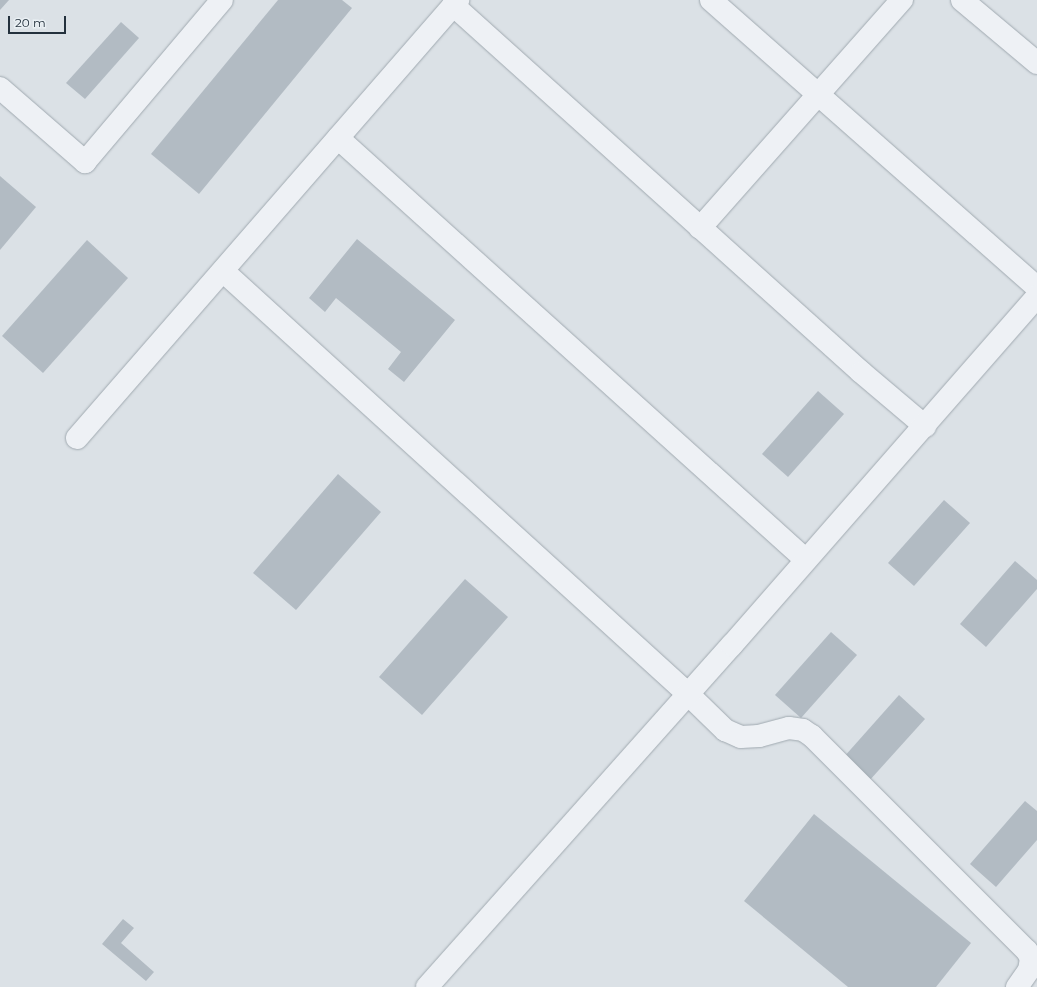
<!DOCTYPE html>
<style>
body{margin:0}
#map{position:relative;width:1037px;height:987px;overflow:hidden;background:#dbe1e6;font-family:Montserrat,sans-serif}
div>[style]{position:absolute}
.building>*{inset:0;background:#b2bbc3}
.roads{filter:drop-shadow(0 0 1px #a0a9b0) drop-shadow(0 0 1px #a0a9b0)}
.minor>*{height:22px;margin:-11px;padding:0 11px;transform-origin:11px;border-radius:11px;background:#eef1f5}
span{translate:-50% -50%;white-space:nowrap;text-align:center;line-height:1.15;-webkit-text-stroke:3.5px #eaf0f4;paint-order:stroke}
.scale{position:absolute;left:8px;top:16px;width:58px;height:18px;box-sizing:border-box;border:2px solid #24313d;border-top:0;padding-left:5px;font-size:12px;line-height:14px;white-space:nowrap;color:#24313d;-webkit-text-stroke:3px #eaf0f4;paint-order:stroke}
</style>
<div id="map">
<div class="building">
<i style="clip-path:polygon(0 0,9px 0,0 10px)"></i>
<i style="clip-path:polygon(278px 0,342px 0,352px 8px,199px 194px,151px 154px)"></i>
<i style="clip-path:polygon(121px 22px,139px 38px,85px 99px,66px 83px)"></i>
<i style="clip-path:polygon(0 176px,36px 207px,0 250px)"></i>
<i style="clip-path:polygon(357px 239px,455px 320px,404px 382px,388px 369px,401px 352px,336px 298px,325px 312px,309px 298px)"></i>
<i style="clip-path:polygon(87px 240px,128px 278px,43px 373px,2px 336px)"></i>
<i style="clip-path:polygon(818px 391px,844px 414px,788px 477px,762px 454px)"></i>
<i style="clip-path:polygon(338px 474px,381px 512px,296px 610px,253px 573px)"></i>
<i style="clip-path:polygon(944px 500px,970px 523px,914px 586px,888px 563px)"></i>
<i style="clip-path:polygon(1015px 561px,1037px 580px,1037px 589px,986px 647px,960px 624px)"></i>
<i style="clip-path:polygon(465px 579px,508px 617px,422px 715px,379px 677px)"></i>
<i style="clip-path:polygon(831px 632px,857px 655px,801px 718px,775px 695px)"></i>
<i style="clip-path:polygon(899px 695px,925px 719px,869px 781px,843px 758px)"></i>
<i style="clip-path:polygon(1025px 801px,1037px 811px,1037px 840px,996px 887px,970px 864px)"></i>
<i style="clip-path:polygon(814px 814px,971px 943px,936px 987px,848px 987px,744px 901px)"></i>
<i style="clip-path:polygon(123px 919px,134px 928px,121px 943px,154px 972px,146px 981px,102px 944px)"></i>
</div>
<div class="roads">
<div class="minor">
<i style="left:711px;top:0;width:434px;rotate:41.4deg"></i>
<i style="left:962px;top:0;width:98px;rotate:40deg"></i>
<i style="left:453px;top:5px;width:549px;rotate:41.97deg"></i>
<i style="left:861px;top:372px;width:84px;rotate:40.2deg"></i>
<i style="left:0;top:88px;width:113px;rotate:41deg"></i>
<i style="left:85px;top:162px;width:212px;rotate:-49.8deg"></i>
<i style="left:338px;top:138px;width:630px;rotate:42.04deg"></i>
<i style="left:700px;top:228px;width:305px;rotate:-48.5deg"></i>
<i style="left:223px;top:271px;width:629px;rotate:42.29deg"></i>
<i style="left:688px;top:694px;width:52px;rotate:44.2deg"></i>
<i style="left:725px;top:730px;width:17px;rotate:24deg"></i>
<i style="left:741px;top:737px;width:18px;rotate:-3deg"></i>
<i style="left:759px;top:736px;width:31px;rotate:-15deg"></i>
<i style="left:789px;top:728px;width:14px;rotate:8deg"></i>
<i style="left:803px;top:730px;width:11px;rotate:34deg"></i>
<i style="left:812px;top:736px;width:304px;rotate:45deg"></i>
<i style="left:1027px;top:951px;width:8px;rotate:60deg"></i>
<i style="left:1031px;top:958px;width:12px;rotate:99deg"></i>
<i style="left:1029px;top:970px;width:21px;rotate:125deg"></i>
<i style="left:77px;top:438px;width:581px;rotate:-48.98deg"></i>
<i style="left:427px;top:987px;width:458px;rotate:-48.3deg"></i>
<i style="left:732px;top:645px;width:463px;rotate:-48.8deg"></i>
</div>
</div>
<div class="scale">20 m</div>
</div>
